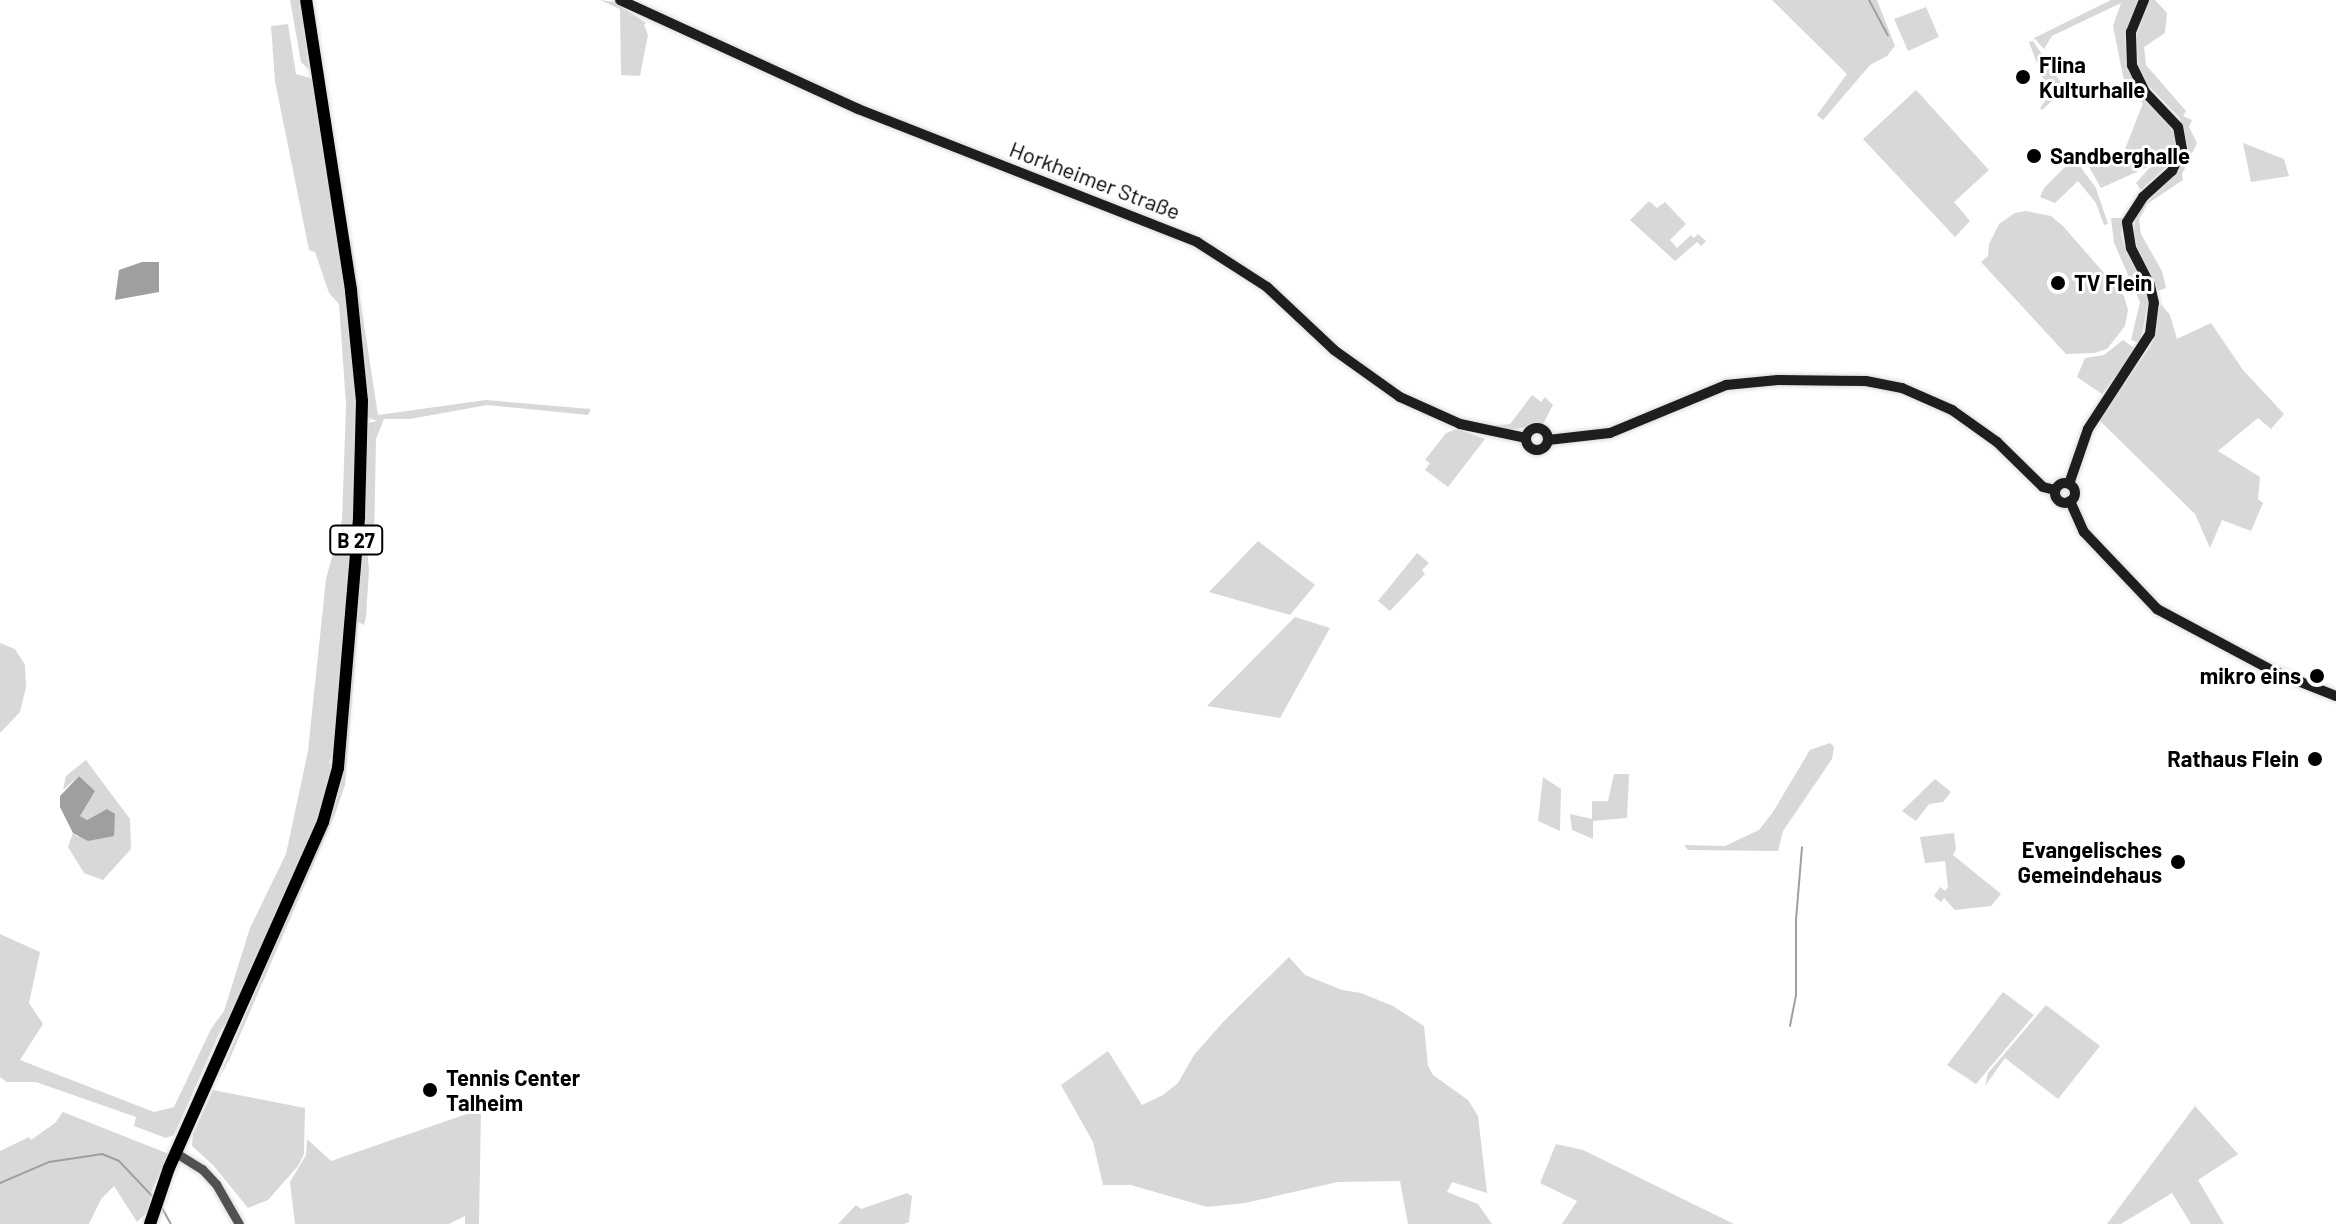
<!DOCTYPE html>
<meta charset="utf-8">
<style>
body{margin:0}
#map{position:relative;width:2336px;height:1224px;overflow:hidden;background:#fff;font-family:Barlow,sans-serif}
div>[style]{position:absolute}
.green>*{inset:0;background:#d8d8d8}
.water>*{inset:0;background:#9f9f9f}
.stream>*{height:2px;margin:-1px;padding:0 1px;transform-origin:1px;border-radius:1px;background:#9f9f9f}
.roads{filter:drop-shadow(0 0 2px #dbdbdb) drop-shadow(0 0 2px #dbdbdb)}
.tertiary>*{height:9px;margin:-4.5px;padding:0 4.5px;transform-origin:4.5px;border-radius:4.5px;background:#515151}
.secondary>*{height:10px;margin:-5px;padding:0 5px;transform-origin:5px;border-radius:5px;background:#1e1e1e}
.secondary>.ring{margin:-5px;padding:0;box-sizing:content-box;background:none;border:10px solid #1e1e1e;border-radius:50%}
.primary>*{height:12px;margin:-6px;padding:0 6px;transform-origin:6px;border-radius:6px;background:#000}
.dots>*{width:22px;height:22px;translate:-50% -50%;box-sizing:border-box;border:4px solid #fff;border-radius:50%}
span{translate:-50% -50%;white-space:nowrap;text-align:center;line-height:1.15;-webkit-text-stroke:6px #fff;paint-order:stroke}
.shield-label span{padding:2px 6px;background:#fff;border:2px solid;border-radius:6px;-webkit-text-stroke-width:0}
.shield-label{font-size:20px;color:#000;font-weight:700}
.poi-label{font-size:22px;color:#000;font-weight:700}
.left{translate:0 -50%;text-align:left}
.right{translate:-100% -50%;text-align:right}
.street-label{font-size:22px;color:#000}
</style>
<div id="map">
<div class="green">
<i style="clip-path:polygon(290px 0,301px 0,309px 70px,301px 62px)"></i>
<i style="clip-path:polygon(600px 0,614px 2px,646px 23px,644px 25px,648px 35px,640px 76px,621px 75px,620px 9px)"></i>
<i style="clip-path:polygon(1772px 0,1877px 0,1895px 46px,1887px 56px,1870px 65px,1823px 120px,1817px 115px,1847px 74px)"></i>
<i style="clip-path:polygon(2111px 0,2138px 0,2125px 34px,2126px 62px,2140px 94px,2169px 125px,2176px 138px,2175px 149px,2167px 166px,2141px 190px,2136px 183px,2152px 165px,2101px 188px,2089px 167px,2124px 152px,2143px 103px,2128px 91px,2123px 76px,2113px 26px,2121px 3px,2052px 36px,2044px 49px,2034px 38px)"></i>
<i style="clip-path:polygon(2149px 0,2155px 0,2167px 13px,2165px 33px,2144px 47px,2146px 65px,2186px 111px,2183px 116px,2192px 120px,2189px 127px,2197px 143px,2182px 174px,2183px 180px,2147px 204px,2139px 219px,2141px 234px,2162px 271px,2166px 288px,2158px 291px,2133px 238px,2136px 213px,2176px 173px,2188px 148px,2180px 118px,2148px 85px,2139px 68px,2136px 37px)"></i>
<i style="clip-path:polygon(1926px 7px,1939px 37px,1908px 51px,1894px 19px)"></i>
<i style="clip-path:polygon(288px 24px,296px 74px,313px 79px,344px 269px,359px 435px,336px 759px,330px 759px,329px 764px,335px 764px,330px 795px,238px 1007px,220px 1031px,174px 1135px,166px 1138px,134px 1126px,136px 1117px,36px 1082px,7px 1082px,0 1077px,0 934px,40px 952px,29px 1003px,43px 1024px,20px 1060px,154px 1112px,174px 1107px,211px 1029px,224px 1011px,250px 928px,286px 854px,308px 751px,326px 579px,342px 520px,346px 405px,339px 304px,329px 293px,315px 252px,309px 250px,275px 81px,271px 26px)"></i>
<i style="clip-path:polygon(2033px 41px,2065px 89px,2042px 110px,2040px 108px,2049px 95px,2029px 42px)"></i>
<i style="clip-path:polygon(1916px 90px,1989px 170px,1954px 202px,1970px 221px,1955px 237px,1863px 139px)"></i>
<i style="clip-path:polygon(2243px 143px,2284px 159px,2289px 176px,2251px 182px)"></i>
<i style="clip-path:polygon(2074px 158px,2096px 188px,2108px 224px,2104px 225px,2096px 203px,2078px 181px,2055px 203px,2040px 197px,2044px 188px)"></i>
<i style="clip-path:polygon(1649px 201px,1657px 208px,1665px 202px,1686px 224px,1670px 240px,1677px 248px,1691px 235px,1694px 238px,1698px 234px,1706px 241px,1701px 246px,1697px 242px,1675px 261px,1630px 220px)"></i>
<i style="clip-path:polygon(2026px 211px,2051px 216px,2063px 226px,2124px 296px,2128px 310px,2125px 326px,2107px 349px,2094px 353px,2066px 354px,1981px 262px,1988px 256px,1989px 244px,1999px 224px,2015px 213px)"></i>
<i style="clip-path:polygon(2111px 218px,2123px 218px,2121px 235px,2126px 250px,2149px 297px,2140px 343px,2131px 340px,2140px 302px,2114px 243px)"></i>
<i style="clip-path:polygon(348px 241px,351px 241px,378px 415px,486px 400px,591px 409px,588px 415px,487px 405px,410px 419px,384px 419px,376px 439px,374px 545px,362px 544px,368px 423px,377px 421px,367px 417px,360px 320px)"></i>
<i style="clip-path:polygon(2161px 304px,2170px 315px,2177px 339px,2211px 323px,2243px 370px,2284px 414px,2271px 429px,2258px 418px,2218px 451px,2260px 477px,2258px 499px,2263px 503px,2251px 531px,2222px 520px,2210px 548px,2195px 514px,2099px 420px,2150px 347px,2157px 329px,2155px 319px)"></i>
<i style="clip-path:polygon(2123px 340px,2136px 349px,2102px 394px,2077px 377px,2085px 358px,2104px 355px)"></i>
<i style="clip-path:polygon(1532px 395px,1541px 402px,1545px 397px,1553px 405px,1543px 424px,1510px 430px,1476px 423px,1464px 419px,1489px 426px,1510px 424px)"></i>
<i style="clip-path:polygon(1457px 429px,1485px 439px,1448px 487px,1425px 470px,1430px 463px,1425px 460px,1446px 433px)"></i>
<i style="clip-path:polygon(1258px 541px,1315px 585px,1290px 615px,1209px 592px)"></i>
<i style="clip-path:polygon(362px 546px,367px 547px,369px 570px,366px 617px,364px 625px,358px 622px,345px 785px,335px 814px,230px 1058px,219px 1078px,338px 796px,344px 759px)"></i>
<i style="clip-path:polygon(1417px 553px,1429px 563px,1422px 570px,1425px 574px,1390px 611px,1378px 601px)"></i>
<i style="clip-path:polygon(1295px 617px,1330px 628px,1280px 718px,1207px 706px)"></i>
<i style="clip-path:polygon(0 643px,15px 649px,25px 665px,26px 687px,20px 712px,0 733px)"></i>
<i style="clip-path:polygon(1830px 743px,1834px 747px,1832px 759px,1783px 831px,1778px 851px,1688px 850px,1684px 845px,1725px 846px,1759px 830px,1773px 812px,1810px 750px)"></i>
<i style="clip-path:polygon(86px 760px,130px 819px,131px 849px,103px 880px,84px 873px,68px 847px,73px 833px,78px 837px,107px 809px,87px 820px,80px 816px,82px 811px,95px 791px,79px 776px,63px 790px,66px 776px)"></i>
<i style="clip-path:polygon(1614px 774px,1629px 774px,1627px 818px,1593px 821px,1593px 839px,1572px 830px,1570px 814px,1592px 819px,1592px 801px,1608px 801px)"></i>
<i style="clip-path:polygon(1543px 777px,1561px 789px,1560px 831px,1538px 821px)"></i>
<i style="clip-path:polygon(1935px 779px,1951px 792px,1943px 802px,1929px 804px,1916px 821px,1902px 811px)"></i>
<i style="clip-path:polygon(1954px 833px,1956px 849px,1953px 855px,2001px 894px,1991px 906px,1955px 910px,1944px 898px,1941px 902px,1934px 896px,1940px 887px,1945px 891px,1948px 887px,1945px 861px,1925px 863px,1920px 837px)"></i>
<i style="clip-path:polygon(1289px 957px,1305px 975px,1342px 990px,1361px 993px,1393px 1006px,1424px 1026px,1428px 1066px,1433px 1075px,1468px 1100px,1478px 1116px,1487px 1193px,1452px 1182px,1447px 1192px,1478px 1204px,1492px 1224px,1408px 1224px,1400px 1181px,1338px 1182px,1245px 1203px,1207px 1207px,1131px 1185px,1103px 1185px,1093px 1142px,1061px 1085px,1108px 1051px,1142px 1105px,1163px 1095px,1178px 1083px,1194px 1055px,1225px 1020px)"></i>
<i style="clip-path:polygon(2003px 992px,2034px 1015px,1976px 1084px,1947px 1065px)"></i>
<i style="clip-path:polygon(2046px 1005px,2100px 1046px,2058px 1099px,2005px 1058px,1985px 1086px,1988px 1073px)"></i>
<i style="clip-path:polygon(213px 1090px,305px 1108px,304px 1154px,298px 1166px,268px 1200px,248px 1208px,213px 1165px,192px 1146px,193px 1134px)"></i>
<i style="clip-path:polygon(2195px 1106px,2238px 1154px,2198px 1180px,2224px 1224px,2191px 1224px,2172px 1193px,2121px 1224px,2107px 1224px)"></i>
<i style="clip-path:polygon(481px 1109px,479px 1224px,465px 1224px,465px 1216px,449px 1224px,295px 1224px,290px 1182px,306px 1155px,307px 1139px,331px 1161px)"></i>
<i style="clip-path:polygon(63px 1112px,169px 1154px,152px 1190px,148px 1211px,137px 1222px,114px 1186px,101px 1199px,89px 1224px,0 1224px,0 1151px,29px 1137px,31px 1140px,55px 1123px)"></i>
<i style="clip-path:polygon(1556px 1144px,1583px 1150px,1734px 1224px,1562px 1224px,1577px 1201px,1540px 1183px)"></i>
<i style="clip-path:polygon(907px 1193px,912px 1196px,909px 1222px,904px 1224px,838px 1224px,856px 1205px,861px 1209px)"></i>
</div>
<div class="water">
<i style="clip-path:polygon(142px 262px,159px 262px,159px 292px,115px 300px,119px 270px)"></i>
<i style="clip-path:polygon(79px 776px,95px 791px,80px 816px,87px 820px,107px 809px,115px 814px,114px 836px,88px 841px,73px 833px,60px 807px,60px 796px)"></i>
</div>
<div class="stream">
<i style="left:1869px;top:0;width:40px;rotate:62deg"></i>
<i style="left:1790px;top:1026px;width:31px;rotate:-79deg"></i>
<i style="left:1796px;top:996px;width:76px;rotate:-90deg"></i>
<i style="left:1796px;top:920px;width:73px;rotate:-85.3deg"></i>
<i style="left:0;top:1183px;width:53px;rotate:-23.2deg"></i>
<i style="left:49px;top:1162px;width:54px;rotate:-8.6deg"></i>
<i style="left:102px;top:1154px;width:18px;rotate:22deg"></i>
<i style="left:119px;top:1161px;width:50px;rotate:46.6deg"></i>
<i style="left:162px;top:1208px;width:18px;rotate:61deg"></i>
</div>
<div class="roads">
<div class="tertiary">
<i style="left:176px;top:1153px;width:31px;rotate:32deg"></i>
<i style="left:202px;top:1169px;width:21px;rotate:47deg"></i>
<i style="left:216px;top:1184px;width:46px;rotate:60.1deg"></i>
</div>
<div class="secondary">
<i style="left:620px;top:0;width:262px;rotate:24.6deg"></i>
<i style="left:858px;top:109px;width:364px;rotate:21.4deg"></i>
<i style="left:1197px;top:242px;width:83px;rotate:32.7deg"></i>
<i style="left:1267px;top:287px;width:92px;rotate:43.2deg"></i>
<i style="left:1334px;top:350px;width:81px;rotate:35.5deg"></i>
<i style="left:1400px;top:397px;width:66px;rotate:24.2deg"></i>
<i style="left:1460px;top:424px;width:67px;rotate:12deg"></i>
<i class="ring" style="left:1526px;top:428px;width:12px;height:12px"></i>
<i style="left:1548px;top:440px;width:62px;rotate:-6.4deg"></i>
<i style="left:1610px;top:433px;width:126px;rotate:-22.5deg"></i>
<i style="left:1726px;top:385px;width:52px;rotate:-5.5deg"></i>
<i style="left:1778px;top:380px;width:88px;rotate:0.7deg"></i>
<i style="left:1866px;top:381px;width:37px;rotate:11deg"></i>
<i style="left:1902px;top:388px;width:55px;rotate:23.7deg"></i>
<i style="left:1952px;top:410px;width:55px;rotate:35.4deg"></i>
<i style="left:1997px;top:442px;width:64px;rotate:44.4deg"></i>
<i style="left:2043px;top:487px;width:12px;rotate:14deg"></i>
<i class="ring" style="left:2055px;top:483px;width:10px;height:10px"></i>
<i style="left:2069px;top:484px;width:58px;rotate:-70.9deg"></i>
<i style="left:2088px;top:429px;width:113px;rotate:-56.9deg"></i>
<i style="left:2150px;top:334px;width:31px;rotate:-83deg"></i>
<i style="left:2154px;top:303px;width:18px;rotate:-103deg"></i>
<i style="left:2150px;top:285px;width:42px;rotate:-117.2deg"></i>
<i style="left:2131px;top:248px;width:26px;rotate:-99deg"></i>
<i style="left:2127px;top:222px;width:30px;rotate:-57deg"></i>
<i style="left:2143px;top:197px;width:39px;rotate:-42deg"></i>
<i style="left:2172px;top:171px;width:24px;rotate:-66deg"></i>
<i style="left:2182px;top:149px;width:22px;rotate:-100deg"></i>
<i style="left:2178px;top:127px;width:48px;rotate:-133.3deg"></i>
<i style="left:2145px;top:92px;width:30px;rotate:-116deg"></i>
<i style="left:2132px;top:65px;width:33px;rotate:-92deg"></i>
<i style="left:2131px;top:32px;width:35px;rotate:-68deg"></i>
<i style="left:2070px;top:501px;width:34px;rotate:66deg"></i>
<i style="left:2084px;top:532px;width:106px;rotate:46.5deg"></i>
<i style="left:2157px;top:609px;width:132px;rotate:28.1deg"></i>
<i style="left:2273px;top:671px;width:68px;rotate:21.6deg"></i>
</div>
<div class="primary">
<i style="left:150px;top:1224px;width:59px;rotate:-71.3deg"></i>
<i style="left:169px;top:1168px;width:379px;rotate:-66deg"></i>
<i style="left:323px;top:822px;width:56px;rotate:-74.5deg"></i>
<i style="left:338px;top:768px;width:253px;rotate:-85.2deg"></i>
<i style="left:359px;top:516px;width:115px;rotate:-88.5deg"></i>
<i style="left:362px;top:401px;width:112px;rotate:-95.7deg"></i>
<i style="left:351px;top:290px;width:293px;rotate:-98.8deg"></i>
</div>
</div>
<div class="dots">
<i style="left:2023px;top:77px;background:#000"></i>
<i style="left:2034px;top:156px;background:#000"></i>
<i style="left:2058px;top:283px;background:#000"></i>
<i style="left:2317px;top:676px;background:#000"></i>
<i style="left:2315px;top:759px;background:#000"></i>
<i style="left:2178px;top:862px;background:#000"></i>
<i style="left:430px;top:1090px;background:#000"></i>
</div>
<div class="shield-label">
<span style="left:356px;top:540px">B 27</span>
</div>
<div class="poi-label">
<span class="left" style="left:2039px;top:77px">Flina<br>Kulturhalle</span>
<span class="left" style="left:2050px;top:156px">Sandberghalle</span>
<span class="left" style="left:2074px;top:283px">TV Flein</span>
<span class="right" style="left:2301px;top:676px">mikro eins</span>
<span class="right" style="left:2299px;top:759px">Rathaus Flein</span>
<span class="right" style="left:2162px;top:862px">Evangelisches<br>Gemeindehaus</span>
<span class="left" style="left:446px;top:1090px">Tennis Center<br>Talheim</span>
</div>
<div class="street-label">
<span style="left:1095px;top:180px;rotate:21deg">Horkheimer Straße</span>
</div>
</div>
